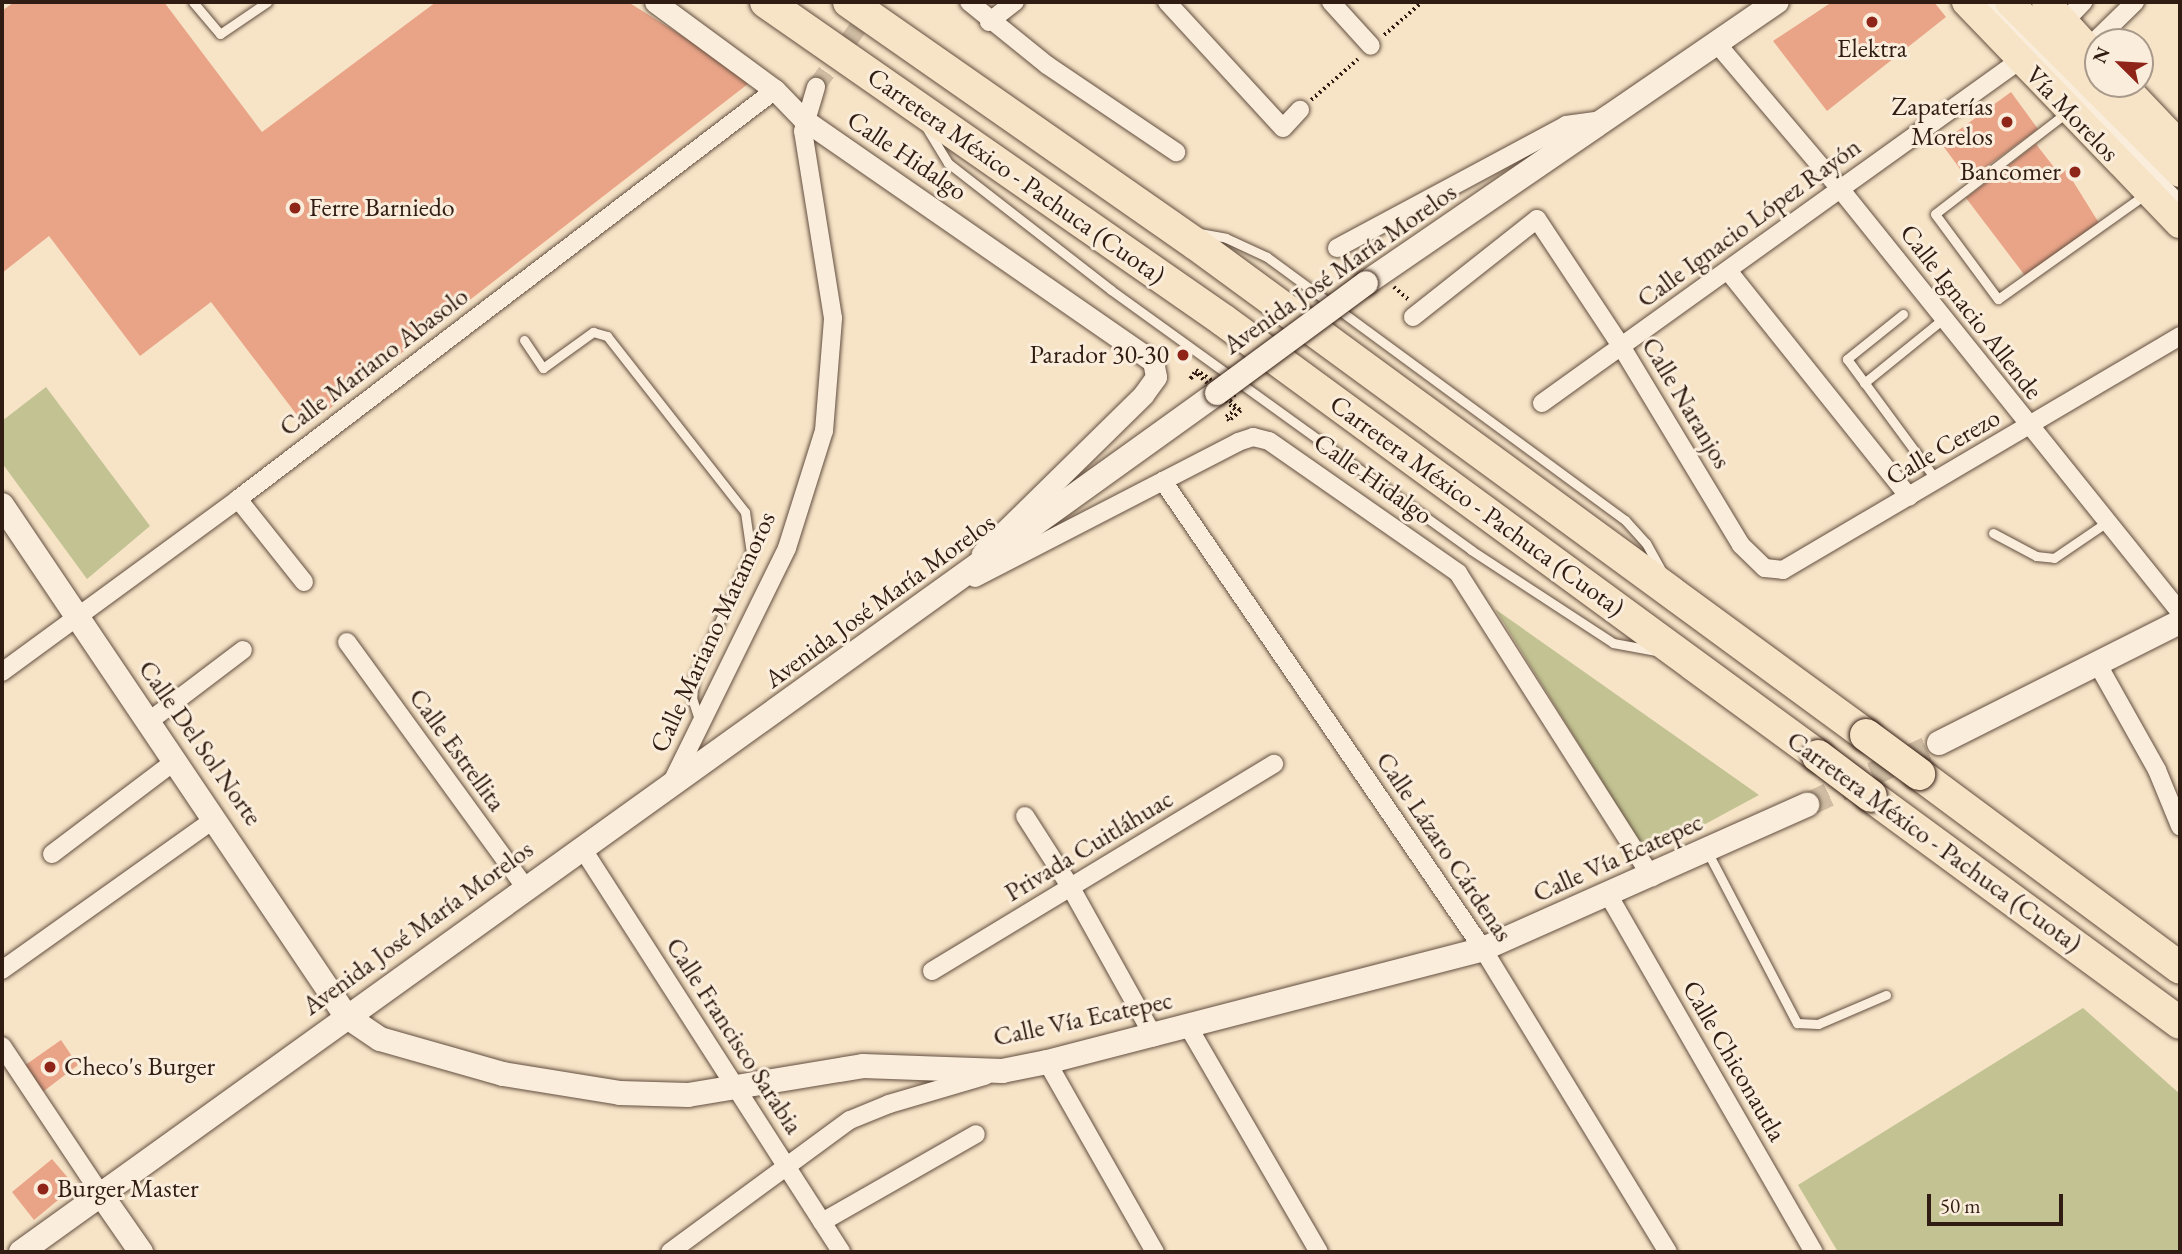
<!DOCTYPE html>
<meta charset="utf-8">
<style>
body{margin:0}
#map{position:relative;width:2182px;height:1254px;overflow:hidden;background:#f7e4c7;font-family:"EB Garamond",serif}
div>[style]{position:absolute}
.green>*{inset:0;background:#c2c292}
.building>*{inset:0;background:#e9a488}
.minor-tunnel>*{height:18px;margin-top:-9px;transform-origin:0;background:repeating-linear-gradient(90deg,#cfbca3 0 18px,transparent 0 27px)}
.secondary-tunnel>*{height:24px;margin-top:-12px;transform-origin:0;background:repeating-linear-gradient(90deg,#cfbca3 0 24px,transparent 0 36px)}
.path>*{height:3.5px;margin-top:-1.75px;transform-origin:0;background:repeating-linear-gradient(90deg,#301c12 0 2px,transparent 0 5.5px)}
.roads{filter:drop-shadow(0 0 2px #624e3f) drop-shadow(0 0 2px #624e3f)}
.service>*{height:9px;margin:-4.5px;padding:0 4.5px;transform-origin:4.5px;border-radius:4.5px;background:#faeddb}
.minor>*{height:18px;margin:-9px;padding:0 9px;transform-origin:9px;border-radius:9px;background:#faeddb}
.tertiary>*{height:21px;margin:-10.5px;padding:0 10.5px;transform-origin:10.5px;border-radius:10.5px;background:#faeddb}
.secondary>*{height:24px;margin:-12px;padding:0 12px;transform-origin:12px;border-radius:12px;background:#faeddb}
.primary>*{height:28px;margin:-14px;padding:0 14px;transform-origin:14px;border-radius:14px;background:#f7e4c7}
.motorway>*{height:32px;margin:-16px;padding:0 16px;transform-origin:16px;border-radius:16px;background:#f7e4c7}
.bridges{filter:drop-shadow(0 0 2px #301c12) drop-shadow(0 0 2px #301c12)}
.secondary-bridge>*{height:24px;margin:-12px;padding:0 12px;transform-origin:12px;border-radius:12px;background:#faeddb}
.motorway-bridge>*{height:32px;margin:-16px;padding:0 16px;transform-origin:16px;border-radius:16px;background:#f7e4c7}
.dots>*{width:19px;height:19px;translate:-50% -50%;box-sizing:border-box;border:4px solid #faeddb;border-radius:50%}
span{translate:-50% -50%;white-space:nowrap;text-align:center;line-height:1.15;-webkit-text-stroke:6px #faeddb;paint-order:stroke}
.poi-label{font-size:26px;color:#301c12}
.right{translate:-100% -50%;text-align:right}
.left{translate:0 -50%;text-align:left}
.street-label{font-size:26px;color:#301c12}
.frame{position:absolute;inset:0;border:4px solid #301c12;pointer-events:none}
.north{position:absolute;left:2084px;top:28px;width:70px;height:70px;box-sizing:border-box;background:#faeddb;border:2px solid #a9998b;border-radius:50%;rotate:294deg;font-size:19px;font-weight:700;line-height:28px;text-align:center;color:#301c12}
.north::after{content:'';display:block;margin:auto;width:24px;height:32px;background:#8f2418;clip-path:polygon(50% 0,100% 100%,50% 72%,0 100%)}
.scale{position:absolute;left:1927px;top:1194px;width:136px;height:32px;box-sizing:border-box;border:4px solid #301c12;border-top:0;padding-left:9px;font-size:21px;line-height:24px;white-space:nowrap;color:#301c12;-webkit-text-stroke:5px #faeddb;paint-order:stroke}
</style>
<div id="map">
<div class="green">
<i style="clip-path:polygon(46px 387px,150px 526px,87px 579px,2px 463px,2px 421px)"></i>
<i style="clip-path:polygon(1495px 609px,1759px 795px,1648px 855px)"></i>
<i style="clip-path:polygon(2083px 1008px,2180px 1094px,2180px 1252px,1838px 1252px,1798px 1185px)"></i>
</div>
<div class="building">
<i style="clip-path:polygon(14px 2px,164px 2px,262px 132px,436px 2px,628px 2px,753px 80px,306px 427px,211px 302px,140px 356px,49px 236px,2px 273px,2px 11px)"></i>
<i style="clip-path:polygon(1832px 2px,1934px 2px,1946px 17px,1827px 111px,1773px 41px)"></i>
<i style="clip-path:polygon(2011px 92px,2038px 129px,1968px 180px,1941px 143px)"></i>
<i style="clip-path:polygon(2036px 144px,2060px 175px,2066px 170px,2099px 223px,2026px 277px,1966px 198px)"></i>
<i style="clip-path:polygon(61px 1040px,78px 1065px,40px 1094px,21px 1068px)"></i>
<i style="clip-path:polygon(52px 1159px,75px 1186px,34px 1220px,12px 1192px)"></i>
</div>
<div class="minor-tunnel">
<i style="left:816px;top:87px;width:95px;rotate:-54.8deg"></i>
</div>
<div class="secondary-tunnel">
<i style="left:1807px;top:805px;width:146px;rotate:-25.2deg"></i>
</div>
<div class="path">
<i style="left:1384px;top:35px;width:50px;rotate:-41deg"></i>
<i style="left:1311px;top:100px;width:62px;rotate:-41.1deg"></i>
<i style="left:1394px;top:287px;width:20px;rotate:41deg"></i>
<i style="left:1196px;top:370px;width:46px;rotate:32.7deg"></i>
<i style="left:1235px;top:395px;width:8px;rotate:130deg"></i>
<i style="left:1230px;top:401px;width:15px;rotate:42deg"></i>
<i style="left:1241px;top:411px;width:16px;rotate:140deg"></i>
<i style="left:1229px;top:421px;width:5px;rotate:-127deg"></i>
<i style="left:1226px;top:417px;width:11px;rotate:-38deg"></i>
<i style="left:1235px;top:410px;width:52px;rotate:-136.5deg"></i>
<i style="left:1197px;top:374px;width:9px;rotate:144deg"></i>
<i style="left:1190px;top:379px;width:11px;rotate:-56deg"></i>
</div>
<div class="roads">
<div class="service">
<i style="left:193px;top:2px;width:42px;rotate:49.8deg"></i>
<i style="left:220px;top:34px;width:57px;rotate:-34.2deg"></i>
<i style="left:1988px;top:2px;width:275px;rotate:45.7deg"></i>
<i style="left:2066px;top:113px;width:165px;rotate:142.4deg"></i>
<i style="left:1935px;top:214px;width:106px;rotate:53.5deg"></i>
<i style="left:1998px;top:299px;width:183px;rotate:-35.4deg"></i>
<i style="left:926px;top:127px;width:42px;rotate:58.6deg"></i>
<i style="left:948px;top:163px;width:207px;rotate:37.9deg"></i>
<i style="left:1111px;top:290px;width:444px;rotate:35.8deg"></i>
<i style="left:1471px;top:550px;width:170px;rotate:33.2deg"></i>
<i style="left:1613px;top:643px;width:44px;rotate:10.5deg"></i>
<i style="left:1199px;top:233px;width:27px;rotate:10deg"></i>
<i style="left:1226px;top:238px;width:45px;rotate:24.9deg"></i>
<i style="left:1267px;top:257px;width:444px;rotate:36.3deg"></i>
<i style="left:1625px;top:520px;width:31px;rotate:48deg"></i>
<i style="left:1646px;top:543px;width:37px;rotate:61deg"></i>
<i style="left:1903px;top:314px;width:72px;rotate:141.2deg"></i>
<i style="left:1847px;top:359px;width:152px;rotate:53.6deg"></i>
<i style="left:524px;top:340px;width:34px;rotate:56deg"></i>
<i style="left:543px;top:368px;width:62px;rotate:-35.8deg"></i>
<i style="left:593px;top:332px;width:15px;rotate:16deg"></i>
<i style="left:607px;top:336px;width:224px;rotate:51.9deg"></i>
<i style="left:745px;top:512px;width:41px;rotate:81.7deg"></i>
<i style="left:751px;top:553px;width:136px;rotate:114.7deg"></i>
<i style="left:694px;top:677px;width:21px;rotate:95deg"></i>
<i style="left:692px;top:698px;width:26px;rotate:72deg"></i>
<i style="left:1864px;top:383px;width:102px;rotate:-39deg"></i>
<i style="left:1993px;top:533px;width:49px;rotate:28.1deg"></i>
<i style="left:2036px;top:556px;width:18px;rotate:6deg"></i>
<i style="left:2054px;top:558px;width:64px;rotate:-34.2deg"></i>
<i style="left:1708px;top:853px;width:192px;rotate:62.4deg"></i>
<i style="left:1797px;top:1023px;width:21px;rotate:3deg"></i>
<i style="left:1818px;top:1024px;width:74px;rotate:-23.1deg"></i>
</div>
<div class="minor">
<i style="left:969px;top:2px;width:100px;rotate:38.9deg"></i>
<i style="left:1047px;top:65px;width:156px;rotate:34deg"></i>
<i style="left:1167px;top:2px;width:171px;rotate:47.4deg"></i>
<i style="left:1283px;top:128px;width:25px;rotate:-47deg"></i>
<i style="left:1331px;top:2px;width:59px;rotate:47.7deg"></i>
<i style="left:989px;top:22px;width:33px;rotate:-38deg"></i>
<i style="left:2064px;top:22px;width:28px;rotate:-46deg"></i>
<i style="left:1718px;top:45px;width:190px;rotate:49.7deg"></i>
<i style="left:1841px;top:190px;width:541px;rotate:51.22deg"></i>
<i style="left:2088px;top:48px;width:66px;rotate:-44.4deg"></i>
<i style="left:1337px;top:248px;width:260px;rotate:-28.2deg"></i>
<i style="left:1566px;top:125px;width:37px;rotate:-8deg"></i>
<i style="left:1729px;top:272px;width:288px;rotate:51.3deg"></i>
<i style="left:1413px;top:317px;width:158px;rotate:-38.3deg"></i>
<i style="left:1537px;top:219px;width:152px;rotate:56.5deg"></i>
<i style="left:1621px;top:346px;width:232px;rotate:58.9deg"></i>
<i style="left:1741px;top:545px;width:33px;rotate:44deg"></i>
<i style="left:1765px;top:568px;width:18px;rotate:6deg"></i>
<i style="left:1783px;top:570px;width:461px;rotate:-30.5deg"></i>
<i style="left:1542px;top:403px;width:588px;rotate:-35.66deg"></i>
<i style="left:1163px;top:481px;width:567px;rotate:55.64deg"></i>
<i style="left:1483px;top:949px;width:355px;rotate:58.6deg"></i>
<i style="left:238px;top:499px;width:106px;rotate:51.5deg"></i>
<i style="left:975px;top:578px;width:296px;rotate:-27.3deg"></i>
<i style="left:1238px;top:442px;width:16px;rotate:-18deg"></i>
<i style="left:1253px;top:437px;width:16px;rotate:14deg"></i>
<i style="left:1269px;top:441px;width:231px;rotate:34.9deg"></i>
<i style="left:1458px;top:573px;width:361px;rotate:57.5deg"></i>
<i style="left:347px;top:642px;width:304px;rotate:54deg"></i>
<i style="left:2097px;top:663px;width:123px;rotate:60.7deg"></i>
<i style="left:2157px;top:770px;width:61px;rotate:67.7deg"></i>
<i style="left:2px;top:672px;width:293px;rotate:-36.2deg"></i>
<i style="left:238px;top:499px;width:675px;rotate:-37.29deg"></i>
<i style="left:148px;top:722px;width:119px;rotate:-37.2deg"></i>
<i style="left:671px;top:784px;width:263px;rotate:-63.8deg"></i>
<i style="left:787px;top:548px;width:123px;rotate:-72.5deg"></i>
<i style="left:824px;top:431px;width:113px;rotate:-85.4deg"></i>
<i style="left:833px;top:318px;width:189px;rotate:-99.1deg"></i>
<i style="left:803px;top:131px;width:46px;rotate:-73.5deg"></i>
<i style="left:1025px;top:816px;width:85px;rotate:57.4deg"></i>
<i style="left:1071px;top:888px;width:171px;rotate:60.9deg"></i>
<i style="left:582px;top:848px;width:480px;rotate:57.3deg"></i>
<i style="left:52px;top:854px;width:154px;rotate:-37.1deg"></i>
<i style="left:1609px;top:896px;width:411px;rotate:60.1deg"></i>
<i style="left:2px;top:970px;width:262px;rotate:-35.4deg"></i>
<i style="left:932px;top:971px;width:400px;rotate:-31.2deg"></i>
<i style="left:1189px;top:1028px;width:259px;rotate:59.9deg"></i>
<i style="left:2px;top:1046px;width:177px;rotate:56.3deg"></i>
<i style="left:1047px;top:1062px;width:219px;rotate:60.4deg"></i>
<i style="left:822px;top:1222px;width:177px;rotate:-29.7deg"></i>
<i style="left:670px;top:1252px;width:223px;rotate:-36.3deg"></i>
<i style="left:850px;top:1120px;width:42px;rotate:-22.3deg"></i>
<i style="left:889px;top:1104px;width:100px;rotate:-16.3deg"></i>
</div>
<div class="tertiary">
<i style="left:655px;top:2px;width:149px;rotate:36.3deg"></i>
<i style="left:775px;top:90px;width:40px;rotate:46deg"></i>
<i style="left:803px;top:119px;width:426px;rotate:34.7deg"></i>
<i style="left:1153px;top:361px;width:16px;rotate:79deg"></i>
<i style="left:1156px;top:377px;width:22px;rotate:126deg"></i>
<i style="left:1143px;top:395px;width:226px;rotate:135.5deg"></i>
</div>
<div class="secondary">
<i style="left:1366px;top:283px;width:498px;rotate:-34.4deg"></i>
<i style="left:2px;top:505px;width:616px;rotate:56.05deg"></i>
<i style="left:346px;top:1016px;width:41px;rotate:34.1deg"></i>
<i style="left:380px;top:1039px;width:128px;rotate:15.9deg"></i>
<i style="left:503px;top:1074px;width:119px;rotate:9.2deg"></i>
<i style="left:620px;top:1093px;width:68px;rotate:1.7deg"></i>
<i style="left:688px;top:1095px;width:177px;rotate:-9.4deg"></i>
<i style="left:863px;top:1066px;width:139px;rotate:2.1deg"></i>
<i style="left:1002px;top:1071px;width:46px;rotate:-11.3deg"></i>
<i style="left:1047px;top:1062px;width:450px;rotate:-14.5deg"></i>
<i style="left:1483px;top:949px;width:355px;rotate:-24deg"></i>
<i style="left:1939px;top:743px;width:270px;rotate:-26.7deg"></i>
<i style="left:100px;top:1193px;width:72px;rotate:55.2deg"></i>
<i style="left:21px;top:1252px;width:1473px;rotate:-35.69deg"></i>
</div>
<div class="primary">
<i style="left:1966px;top:2px;width:308px;rotate:46.1deg"></i>
<i style="left:2009px;top:2px;width:242px;rotate:45deg"></i>
<i style="left:2046px;top:2px;width:77px;rotate:47.6deg"></i>
<i style="left:2122px;top:84px;width:84px;rotate:46.4deg"></i>
</div>
<div class="motorway">
<i style="left:766px;top:2px;width:557px;rotate:34.83deg"></i>
<i style="left:1223px;top:320px;width:738px;rotate:36.23deg"></i>
<i style="left:849px;top:2px;width:423px;rotate:34.9deg"></i>
<i style="left:1196px;top:244px;width:831px;rotate:36.24deg"></i>
<i style="left:1919px;top:774px;width:325px;rotate:36.6deg"></i>
<i style="left:1871px;top:796px;width:383px;rotate:36.3deg"></i>
</div>
</div>
<div class="bridges">
<div class="secondary-bridge">
<i style="left:1217px;top:393px;width:185px;rotate:-36.4deg"></i>
</div>
<div class="motorway-bridge">
<i style="left:1866px;top:735px;width:66px;rotate:36.3deg"></i>
<i style="left:1818px;top:756px;width:66px;rotate:37deg"></i>
</div>
</div>
<div class="dots">
<i style="left:1872px;top:22px;background:#8f2418"></i>
<i style="left:2007px;top:122px;background:#8f2418"></i>
<i style="left:2075px;top:172px;background:#8f2418"></i>
<i style="left:295px;top:208px;background:#8f2418"></i>
<i style="left:1183px;top:355px;background:#8f2418"></i>
<i style="left:50px;top:1067px;background:#8f2418"></i>
<i style="left:43px;top:1189px;background:#8f2418"></i>
</div>
<div class="poi-label">
<span style="left:1872px;top:49px">Elektra</span>
<span class="right" style="left:1993px;top:122px">Zapaterías<br>Morelos</span>
<span class="right" style="left:2061px;top:172px">Bancomer</span>
<span class="left" style="left:309px;top:208px">Ferre Barniedo</span>
<span class="right" style="left:1169px;top:355px">Parador 30-30</span>
<span class="left" style="left:64px;top:1067px">Checo's Burger</span>
<span class="left" style="left:57px;top:1189px">Burger Master</span>
</div>
<div class="street-label">
<span style="left:2072px;top:114px;rotate:46deg">Vía Morelos</span>
<span style="left:907px;top:156px;rotate:34deg">Calle Hidalgo</span>
<span style="left:1016px;top:176px;rotate:35deg">Carretera México - Pachuca (Cuota)</span>
<span style="left:1749px;top:223px;rotate:-36deg">Calle Ignacio López Rayón</span>
<span style="left:1340px;top:269px;rotate:-35deg">Avenida José María Morelos</span>
<span style="left:1971px;top:312px;rotate:52deg">Calle Ignacio Allende</span>
<span style="left:374px;top:362px;rotate:-37deg">Calle Mariano Abasolo</span>
<span style="left:1686px;top:403px;rotate:59deg">Calle Naranjos</span>
<span style="left:1943px;top:447px;rotate:-30deg">Calle Cerezo</span>
<span style="left:1373px;top:479px;rotate:35deg">Calle Hidalgo</span>
<span style="left:1477px;top:506px;rotate:36deg">Carretera México - Pachuca (Cuota)</span>
<span style="left:880px;top:601px;rotate:-36deg">Avenida José María Morelos</span>
<span style="left:713px;top:632px;rotate:-65deg">Calle Mariano Matamoros</span>
<span style="left:200px;top:743px;rotate:55deg">Calle Del Sol Norte</span>
<span style="left:457px;top:750px;rotate:54deg">Calle Estrellita</span>
<span style="left:1934px;top:842px;rotate:36deg">Carretera México - Pachuca (Cuota)</span>
<span style="left:1089px;top:846px;rotate:-31deg">Privada Cuitláhuac</span>
<span style="left:1444px;top:847px;rotate:56deg">Calle Lázaro Cárdenas</span>
<span style="left:1618px;top:858px;rotate:-24deg">Calle Vía Ecatepec</span>
<span style="left:418px;top:928px;rotate:-36deg">Avenida José María Morelos</span>
<span style="left:1083px;top:1019px;rotate:-12deg">Calle Vía Ecatepec</span>
<span style="left:734px;top:1036px;rotate:57deg">Calle Francisco Sarabia</span>
<span style="left:1734px;top:1061px;rotate:60deg">Calle Chiconautla</span>
</div>
<div class="frame"></div>
<div class="north">N</div>
<div class="scale">50 m</div>
</div>
